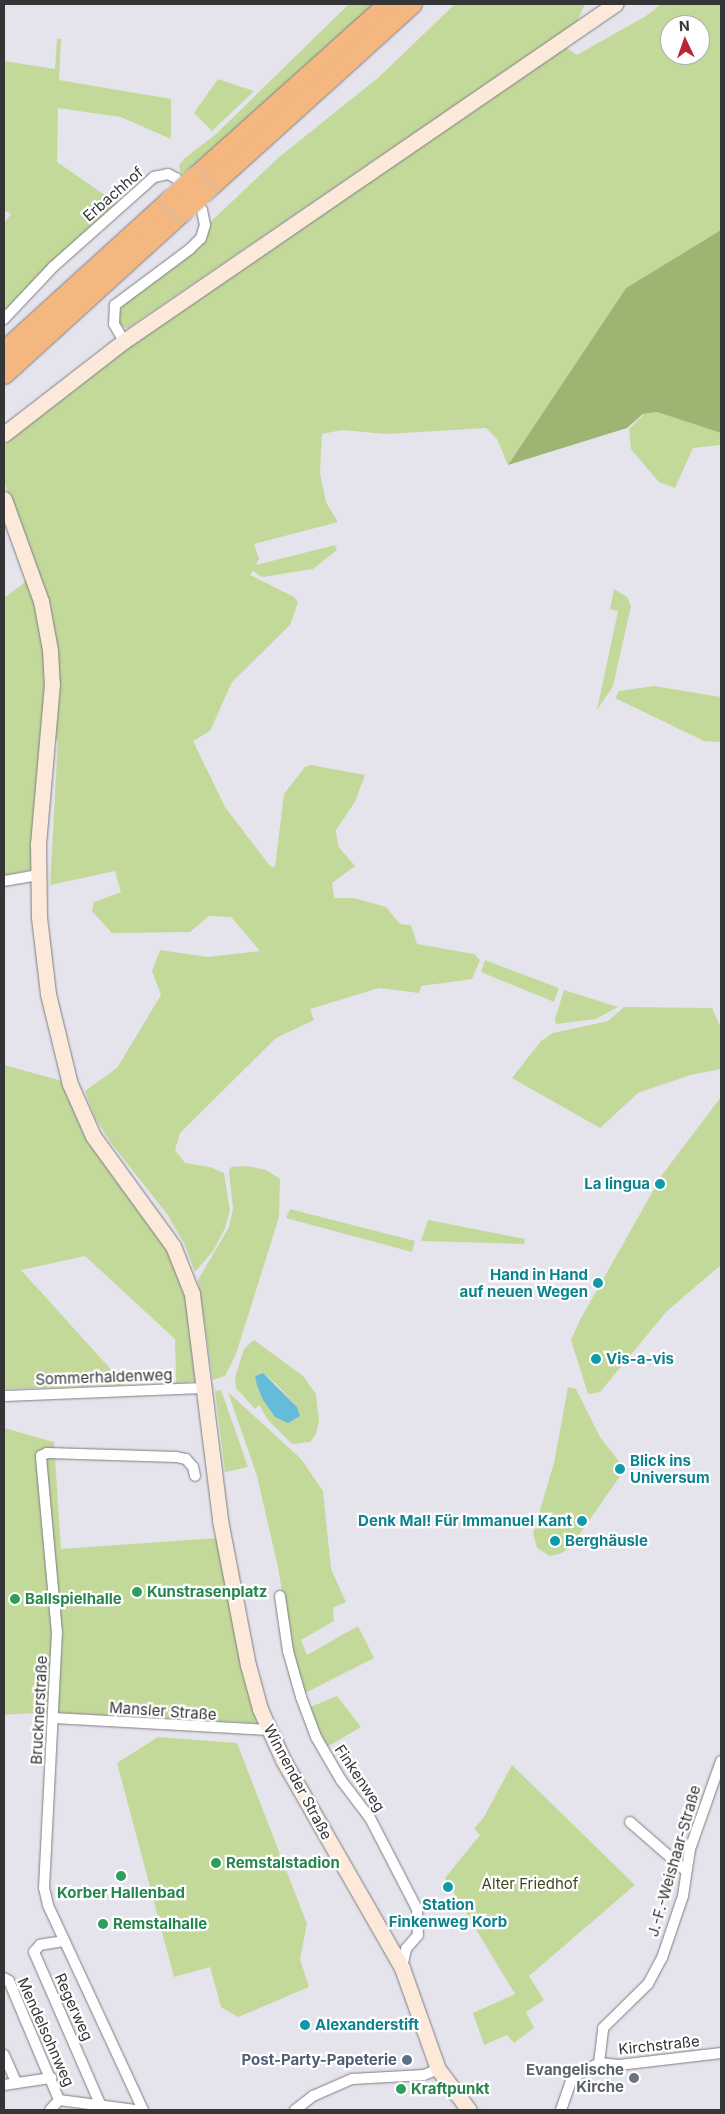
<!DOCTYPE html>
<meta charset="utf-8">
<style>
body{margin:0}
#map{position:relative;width:725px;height:2114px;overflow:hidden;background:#e5e4ec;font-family:Inter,sans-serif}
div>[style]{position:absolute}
.green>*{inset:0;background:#c3d99a}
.forest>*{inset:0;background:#9eb472}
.water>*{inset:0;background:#65bcd8}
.roads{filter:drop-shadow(0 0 1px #7e7c84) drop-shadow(0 0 1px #7e7c84)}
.street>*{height:10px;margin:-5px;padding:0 5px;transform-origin:5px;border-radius:5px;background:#fff}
.secondary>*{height:15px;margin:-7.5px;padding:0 7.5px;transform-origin:7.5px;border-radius:7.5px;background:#fce9d9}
.highway>*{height:20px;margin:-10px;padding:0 10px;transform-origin:10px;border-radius:10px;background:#f4b780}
.bridges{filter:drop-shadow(0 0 1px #c2c2c3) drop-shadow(0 0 1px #c2c2c3)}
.highway-bridge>*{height:20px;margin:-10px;padding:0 10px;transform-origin:10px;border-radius:10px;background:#f4b780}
.dots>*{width:14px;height:14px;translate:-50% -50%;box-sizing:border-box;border:2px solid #fff;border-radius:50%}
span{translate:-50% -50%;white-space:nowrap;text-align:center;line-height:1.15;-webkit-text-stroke:4.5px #fff;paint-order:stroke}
.street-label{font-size:15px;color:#353437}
.culture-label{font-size:15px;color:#0d838f;font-weight:700}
.right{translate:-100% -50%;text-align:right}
.left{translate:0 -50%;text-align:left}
.leisure-label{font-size:15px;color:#27864d;font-weight:700}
.park-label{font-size:15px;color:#3b4919}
.service-label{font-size:15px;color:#4e5e75;font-weight:700}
.worship-label{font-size:15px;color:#5b616d;font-weight:700}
.frame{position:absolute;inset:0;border:5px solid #353437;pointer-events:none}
.north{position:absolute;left:660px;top:15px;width:50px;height:50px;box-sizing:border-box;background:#fff;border:1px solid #aeaeaf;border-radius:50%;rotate:357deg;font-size:14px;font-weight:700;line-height:20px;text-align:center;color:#353437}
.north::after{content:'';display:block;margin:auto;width:18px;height:22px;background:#b72634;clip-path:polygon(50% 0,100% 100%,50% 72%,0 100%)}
</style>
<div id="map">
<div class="green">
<i style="clip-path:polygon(349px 4px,376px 4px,182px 178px,179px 165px,185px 158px,216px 134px)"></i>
<i style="clip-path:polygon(455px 4px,585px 4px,577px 22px,128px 328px,120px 327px,116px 320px,123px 305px,278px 158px,379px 77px)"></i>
<i style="clip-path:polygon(evenodd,661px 4px,721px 4px,721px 230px,626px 288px,508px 465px,497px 439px,486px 428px,386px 434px,342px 430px,322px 434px,320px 473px,326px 502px,338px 522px,254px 544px,259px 559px,256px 565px,335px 545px,337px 550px,313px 569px,262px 577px,253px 571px,250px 575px,294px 597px,298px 602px,290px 625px,232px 682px,210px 731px,193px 741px,225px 807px,270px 866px,275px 867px,284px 794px,305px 767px,311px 765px,365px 775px,355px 802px,336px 830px,338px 846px,355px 866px,332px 883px,334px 898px,354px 898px,386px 907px,400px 924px,411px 925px,417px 944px,474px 954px,480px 960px,472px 979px,421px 986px,419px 993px,379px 988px,310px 1009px,314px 1020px,276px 1038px,180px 1133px,175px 1150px,185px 1163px,210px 1167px,224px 1173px,230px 1211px,225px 1228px,213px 1251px,195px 1272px,184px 1243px,167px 1214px,111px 1143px,95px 1118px,85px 1091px,117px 1068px,161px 995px,152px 971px,160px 950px,208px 957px,260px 951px,231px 917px,209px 916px,190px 932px,112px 933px,92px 911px,94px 902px,121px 892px,115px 871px,50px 885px,58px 740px,41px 738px,33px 869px,4px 876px,4px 598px,24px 583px,33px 560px,4px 482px,4px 446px,52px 404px,128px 347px,564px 46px,577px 55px,646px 16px,661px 4px,670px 25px,700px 25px,700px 55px,670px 55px,670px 25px)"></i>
<i style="clip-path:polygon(57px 39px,61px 39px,59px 80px,171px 99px,171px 139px,121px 117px,58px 108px,57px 162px,118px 204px,4px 315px,4px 223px,11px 214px,4px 210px,4px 61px,55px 69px)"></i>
<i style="clip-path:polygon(218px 79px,254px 91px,212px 131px,194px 113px)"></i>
<i style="clip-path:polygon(657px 412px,721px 433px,721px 445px,693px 448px,675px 488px,659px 482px,631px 449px,629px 429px,644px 414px)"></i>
<i style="clip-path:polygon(614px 589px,627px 597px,631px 606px,613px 686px,597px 710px,618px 611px,610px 609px)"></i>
<i style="clip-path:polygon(654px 686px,721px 697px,721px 742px,704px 741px,615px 698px,619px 691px)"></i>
<i style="clip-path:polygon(485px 960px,559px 988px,554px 1002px,481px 972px)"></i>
<i style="clip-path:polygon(564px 990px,618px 1007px,596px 1019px,556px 1024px,555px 1019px)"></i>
<i style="clip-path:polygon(624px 1007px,712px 1008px,721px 1028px,721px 1069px,690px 1075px,638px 1093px,600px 1128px,512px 1078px,541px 1041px,553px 1033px,608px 1021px)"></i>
<i style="clip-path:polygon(4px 1065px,62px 1081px,84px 1135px,164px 1239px,183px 1281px,195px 1381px,176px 1383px,175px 1339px,85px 1256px,21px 1270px,125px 1385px,4px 1389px)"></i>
<i style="clip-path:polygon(721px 1097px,721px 1265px,667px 1311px,600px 1392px,588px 1394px,571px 1340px,580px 1320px,662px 1175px)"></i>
<i style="clip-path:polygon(247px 1166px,266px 1170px,280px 1179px,279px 1217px,236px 1354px,225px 1376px,213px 1380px,198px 1280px,229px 1227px,233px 1209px,229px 1171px,231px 1167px)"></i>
<i style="clip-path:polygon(290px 1209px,415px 1241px,412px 1252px,286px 1218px)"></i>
<i style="clip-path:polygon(428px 1220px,525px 1239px,524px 1244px,421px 1241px)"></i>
<i style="clip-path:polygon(evenodd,254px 1340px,303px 1376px,316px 1394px,319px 1421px,316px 1434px,310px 1442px,292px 1444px,268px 1420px,259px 1405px,255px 1409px,236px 1388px,235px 1378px,244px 1349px,254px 1340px,263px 1373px,277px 1385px,297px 1407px,263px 1400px,255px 1376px,263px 1373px)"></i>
<i style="clip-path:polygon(568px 1387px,576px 1389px,600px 1437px,625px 1469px,572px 1545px,562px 1553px,550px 1556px,537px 1548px,533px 1533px,554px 1463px)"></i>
<i style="clip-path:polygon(221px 1390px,248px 1467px,225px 1472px,215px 1391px)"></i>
<i style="clip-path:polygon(228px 1392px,301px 1459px,323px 1491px,331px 1569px,346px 1602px,333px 1608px,334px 1621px,301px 1640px,307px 1655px,358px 1626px,374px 1658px,303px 1694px,291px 1649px,278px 1567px,257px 1476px)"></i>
<i style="clip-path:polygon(4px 1428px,54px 1442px,61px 1549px,217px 1538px,257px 1723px,47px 1712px,4px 1715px)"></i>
<i style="clip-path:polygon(337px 1696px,361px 1727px,327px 1747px,308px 1708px)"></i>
<i style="clip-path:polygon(158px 1737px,237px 1743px,307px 1924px,300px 1959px,309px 1987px,238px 2017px,221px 2007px,210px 1967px,174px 1977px,117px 1763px)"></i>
<i style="clip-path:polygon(512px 1765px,635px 1885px,529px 1976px,544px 2000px,526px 2012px,534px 2028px,514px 2043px,507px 2035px,484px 2045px,473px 2013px,515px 1994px,445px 1878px,480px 1835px,474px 1829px,484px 1817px)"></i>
</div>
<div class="forest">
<i style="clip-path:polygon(721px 230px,721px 433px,657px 412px,643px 414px,627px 428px,508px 465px,626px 288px)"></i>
</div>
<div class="water">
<i style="clip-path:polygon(263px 1373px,297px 1407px,300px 1416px,288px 1423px,275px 1417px,263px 1400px,257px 1385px,255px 1376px)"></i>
</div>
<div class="roads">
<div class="street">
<i style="left:4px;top:319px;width:71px;rotate:-46.7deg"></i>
<i style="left:53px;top:267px;width:123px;rotate:-41.7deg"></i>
<i style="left:145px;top:185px;width:12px;rotate:-42deg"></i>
<i style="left:154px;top:177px;width:14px;rotate:-12deg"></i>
<i style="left:168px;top:174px;width:9px;rotate:27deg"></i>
<i style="left:176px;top:178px;width:41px;rotate:50.9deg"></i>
<i style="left:202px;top:210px;width:15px;rotate:79deg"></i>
<i style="left:205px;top:225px;width:14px;rotate:107deg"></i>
<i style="left:201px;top:238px;width:16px;rotate:135deg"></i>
<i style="left:190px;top:249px;width:94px;rotate:143.3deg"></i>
<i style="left:115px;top:305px;width:19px;rotate:93deg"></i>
<i style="left:114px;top:324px;width:20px;rotate:60deg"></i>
<i style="left:4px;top:881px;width:34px;rotate:-10deg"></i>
<i style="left:4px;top:1396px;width:200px;rotate:-2.3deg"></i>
<i style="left:280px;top:1596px;width:56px;rotate:81.7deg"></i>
<i style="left:288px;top:1651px;width:48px;rotate:74.2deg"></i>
<i style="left:301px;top:1697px;width:43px;rotate:69.4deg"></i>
<i style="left:316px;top:1737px;width:50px;rotate:59.8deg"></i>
<i style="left:341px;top:1780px;width:48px;rotate:52.7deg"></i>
<i style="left:370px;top:1818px;width:102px;rotate:62.7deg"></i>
<i style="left:417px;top:1909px;width:26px;rotate:88deg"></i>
<i style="left:418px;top:1935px;width:18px;rotate:131deg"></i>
<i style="left:406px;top:1949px;width:19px;rotate:102deg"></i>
<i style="left:54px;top:1718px;width:215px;rotate:3.2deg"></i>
<i style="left:630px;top:1822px;width:73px;rotate:41.1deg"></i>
<i style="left:64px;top:1941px;width:24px;rotate:171deg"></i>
<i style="left:40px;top:1945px;width:9px;rotate:131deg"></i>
<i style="left:34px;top:1952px;width:166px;rotate:66.5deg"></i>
<i style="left:4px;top:1978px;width:6px;rotate:31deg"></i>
<i style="left:9px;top:1981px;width:129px;rotate:67.2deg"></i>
<i style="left:4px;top:2055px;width:30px;rotate:66deg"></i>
<i style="left:599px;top:2063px;width:35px;rotate:-83deg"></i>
<i style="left:603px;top:2028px;width:63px;rotate:-44.4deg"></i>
<i style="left:648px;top:1984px;width:30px;rotate:-62deg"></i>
<i style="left:662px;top:1958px;width:65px;rotate:-71.3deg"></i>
<i style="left:683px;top:1896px;width:48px;rotate:-81.5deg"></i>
<i style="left:690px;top:1849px;width:93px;rotate:-70.6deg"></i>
<i style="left:599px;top:2063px;width:20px;rotate:6deg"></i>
<i style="left:619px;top:2065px;width:103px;rotate:-6.7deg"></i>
<i style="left:4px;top:2085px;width:48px;rotate:-8.5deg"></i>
<i style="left:59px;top:2100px;width:77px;rotate:7.5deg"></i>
<i style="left:50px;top:2110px;width:13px;rotate:-48deg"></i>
<i style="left:143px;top:2110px;width:226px;rotate:-114.9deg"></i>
<i style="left:48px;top:1905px;width:17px;rotate:-103deg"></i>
<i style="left:44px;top:1888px;width:255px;rotate:-87.1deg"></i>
<i style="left:57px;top:1633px;width:178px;rotate:-95.2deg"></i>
<i style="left:41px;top:1456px;width:7px;rotate:-27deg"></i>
<i style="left:47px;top:1453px;width:130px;rotate:1.8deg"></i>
<i style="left:177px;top:1457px;width:9px;rotate:13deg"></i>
<i style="left:186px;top:1459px;width:11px;rotate:49deg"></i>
<i style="left:193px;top:1467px;width:9px;rotate:77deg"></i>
<i style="left:295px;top:2110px;width:23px;rotate:-38deg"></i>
<i style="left:313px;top:2096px;width:43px;rotate:-23.6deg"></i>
<i style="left:352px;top:2079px;width:72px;rotate:-3.2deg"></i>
<i style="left:424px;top:2075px;width:15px;rotate:-23deg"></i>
<i style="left:561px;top:2110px;width:34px;rotate:-71deg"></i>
<i style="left:572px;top:2078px;width:31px;rotate:-29deg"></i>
</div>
<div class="secondary">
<i style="left:4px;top:434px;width:152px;rotate:-37.8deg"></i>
<i style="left:124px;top:341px;width:596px;rotate:-34.46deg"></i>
<i style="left:4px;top:499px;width:109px;rotate:70.1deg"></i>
<i style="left:41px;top:601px;width:50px;rotate:79.6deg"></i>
<i style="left:50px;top:650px;width:34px;rotate:87deg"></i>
<i style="left:52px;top:684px;width:161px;rotate:95deg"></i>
<i style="left:38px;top:844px;width:73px;rotate:89.2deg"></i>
<i style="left:39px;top:917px;width:78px;rotate:83.3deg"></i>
<i style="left:48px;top:994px;width:93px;rotate:76.3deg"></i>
<i style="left:70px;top:1084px;width:57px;rotate:66.1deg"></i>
<i style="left:93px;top:1136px;width:136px;rotate:54deg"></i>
<i style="left:173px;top:1246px;width:52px;rotate:68.4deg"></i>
<i style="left:192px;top:1294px;width:228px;rotate:82.9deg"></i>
<i style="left:220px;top:1520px;width:148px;rotate:79.1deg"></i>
<i style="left:248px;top:1665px;width:46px;rotate:74.7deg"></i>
<i style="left:260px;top:1709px;width:56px;rotate:65.7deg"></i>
<i style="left:283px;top:1760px;width:240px;rotate:60.2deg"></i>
<i style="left:402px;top:1968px;width:107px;rotate:70.4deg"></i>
<i style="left:438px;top:2069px;width:51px;rotate:52.9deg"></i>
</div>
<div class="highway">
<i style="left:195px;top:178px;width:261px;rotate:-41.9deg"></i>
<i style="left:205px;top:191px;width:279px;rotate:-42.1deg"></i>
<i style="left:4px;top:352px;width:226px;rotate:-42.3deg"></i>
<i style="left:4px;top:374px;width:242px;rotate:-42.3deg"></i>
</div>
</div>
<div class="bridges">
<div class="highway-bridge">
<i style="left:171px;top:200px;width:33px;rotate:-43deg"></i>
<i style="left:183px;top:211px;width:30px;rotate:-42deg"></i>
</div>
</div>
<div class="dots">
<i style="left:660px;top:1184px;background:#0f9aa8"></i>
<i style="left:598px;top:1283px;background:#0f9aa8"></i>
<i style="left:596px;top:1359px;background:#0f9aa8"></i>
<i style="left:620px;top:1469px;background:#0f9aa8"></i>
<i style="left:582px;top:1521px;background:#0f9aa8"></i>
<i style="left:555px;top:1541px;background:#0f9aa8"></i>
<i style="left:137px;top:1592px;background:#2e9e5b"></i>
<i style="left:15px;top:1599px;background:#2e9e5b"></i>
<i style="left:216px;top:1863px;background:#2e9e5b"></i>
<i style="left:121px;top:1876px;background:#2e9e5b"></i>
<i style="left:448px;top:1887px;background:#0f9aa8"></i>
<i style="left:103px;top:1924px;background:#2e9e5b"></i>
<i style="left:305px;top:2025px;background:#0f9aa8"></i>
<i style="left:407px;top:2060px;background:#5c6f8a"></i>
<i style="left:634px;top:2078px;background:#6b7280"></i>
<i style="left:401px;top:2089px;background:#2e9e5b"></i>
</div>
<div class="street-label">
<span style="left:113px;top:194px;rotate:-41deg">Erbachhof</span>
<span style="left:104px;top:1377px;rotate:-2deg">Sommerhaldenweg</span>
<span style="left:39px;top:1710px;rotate:-87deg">Brucknerstraße</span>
<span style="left:163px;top:1711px;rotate:4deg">Mansler Straße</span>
<span style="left:360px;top:1778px;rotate:56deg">Finkenweg</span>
<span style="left:298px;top:1782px;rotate:62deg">Winnender Straße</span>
<span style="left:674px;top:1861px;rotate:-74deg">J.-F.-Weishaar-Straße</span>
<span style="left:74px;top:2007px;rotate:66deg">Regerweg</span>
<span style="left:46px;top:2032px;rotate:66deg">Mendelsohnweg</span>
<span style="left:659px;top:2045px;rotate:-6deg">Kirchstraße</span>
</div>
<div class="culture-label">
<span class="right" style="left:650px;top:1184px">La lingua</span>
<span class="right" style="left:588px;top:1283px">Hand in Hand<br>auf neuen Wegen</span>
<span class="left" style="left:606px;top:1359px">Vis-a-vis</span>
<span class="left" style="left:630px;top:1469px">Blick ins<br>Universum</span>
<span class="right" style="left:572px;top:1521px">Denk Mal! Für Immanuel Kant</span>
<span class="left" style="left:565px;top:1541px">Berghäusle</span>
<span style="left:448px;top:1913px">Station<br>Finkenweg Korb</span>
<span class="left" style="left:315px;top:2025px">Alexanderstift</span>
</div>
<div class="leisure-label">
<span class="left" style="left:147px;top:1592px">Kunstrasenplatz</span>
<span class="left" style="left:25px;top:1599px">Ballspielhalle</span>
<span class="left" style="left:226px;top:1863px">Remstalstadion</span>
<span style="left:121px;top:1893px">Korber Hallenbad</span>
<span class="left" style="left:113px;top:1924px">Remstalhalle</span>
<span class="left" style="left:411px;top:2089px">Kraftpunkt</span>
</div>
<div class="park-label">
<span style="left:530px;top:1884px">Alter Friedhof</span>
</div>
<div class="service-label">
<span class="right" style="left:397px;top:2060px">Post-Party-Papeterie</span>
</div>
<div class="worship-label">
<span class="right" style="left:624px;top:2078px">Evangelische<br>Kirche</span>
</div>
<div class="frame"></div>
<div class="north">N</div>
</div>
